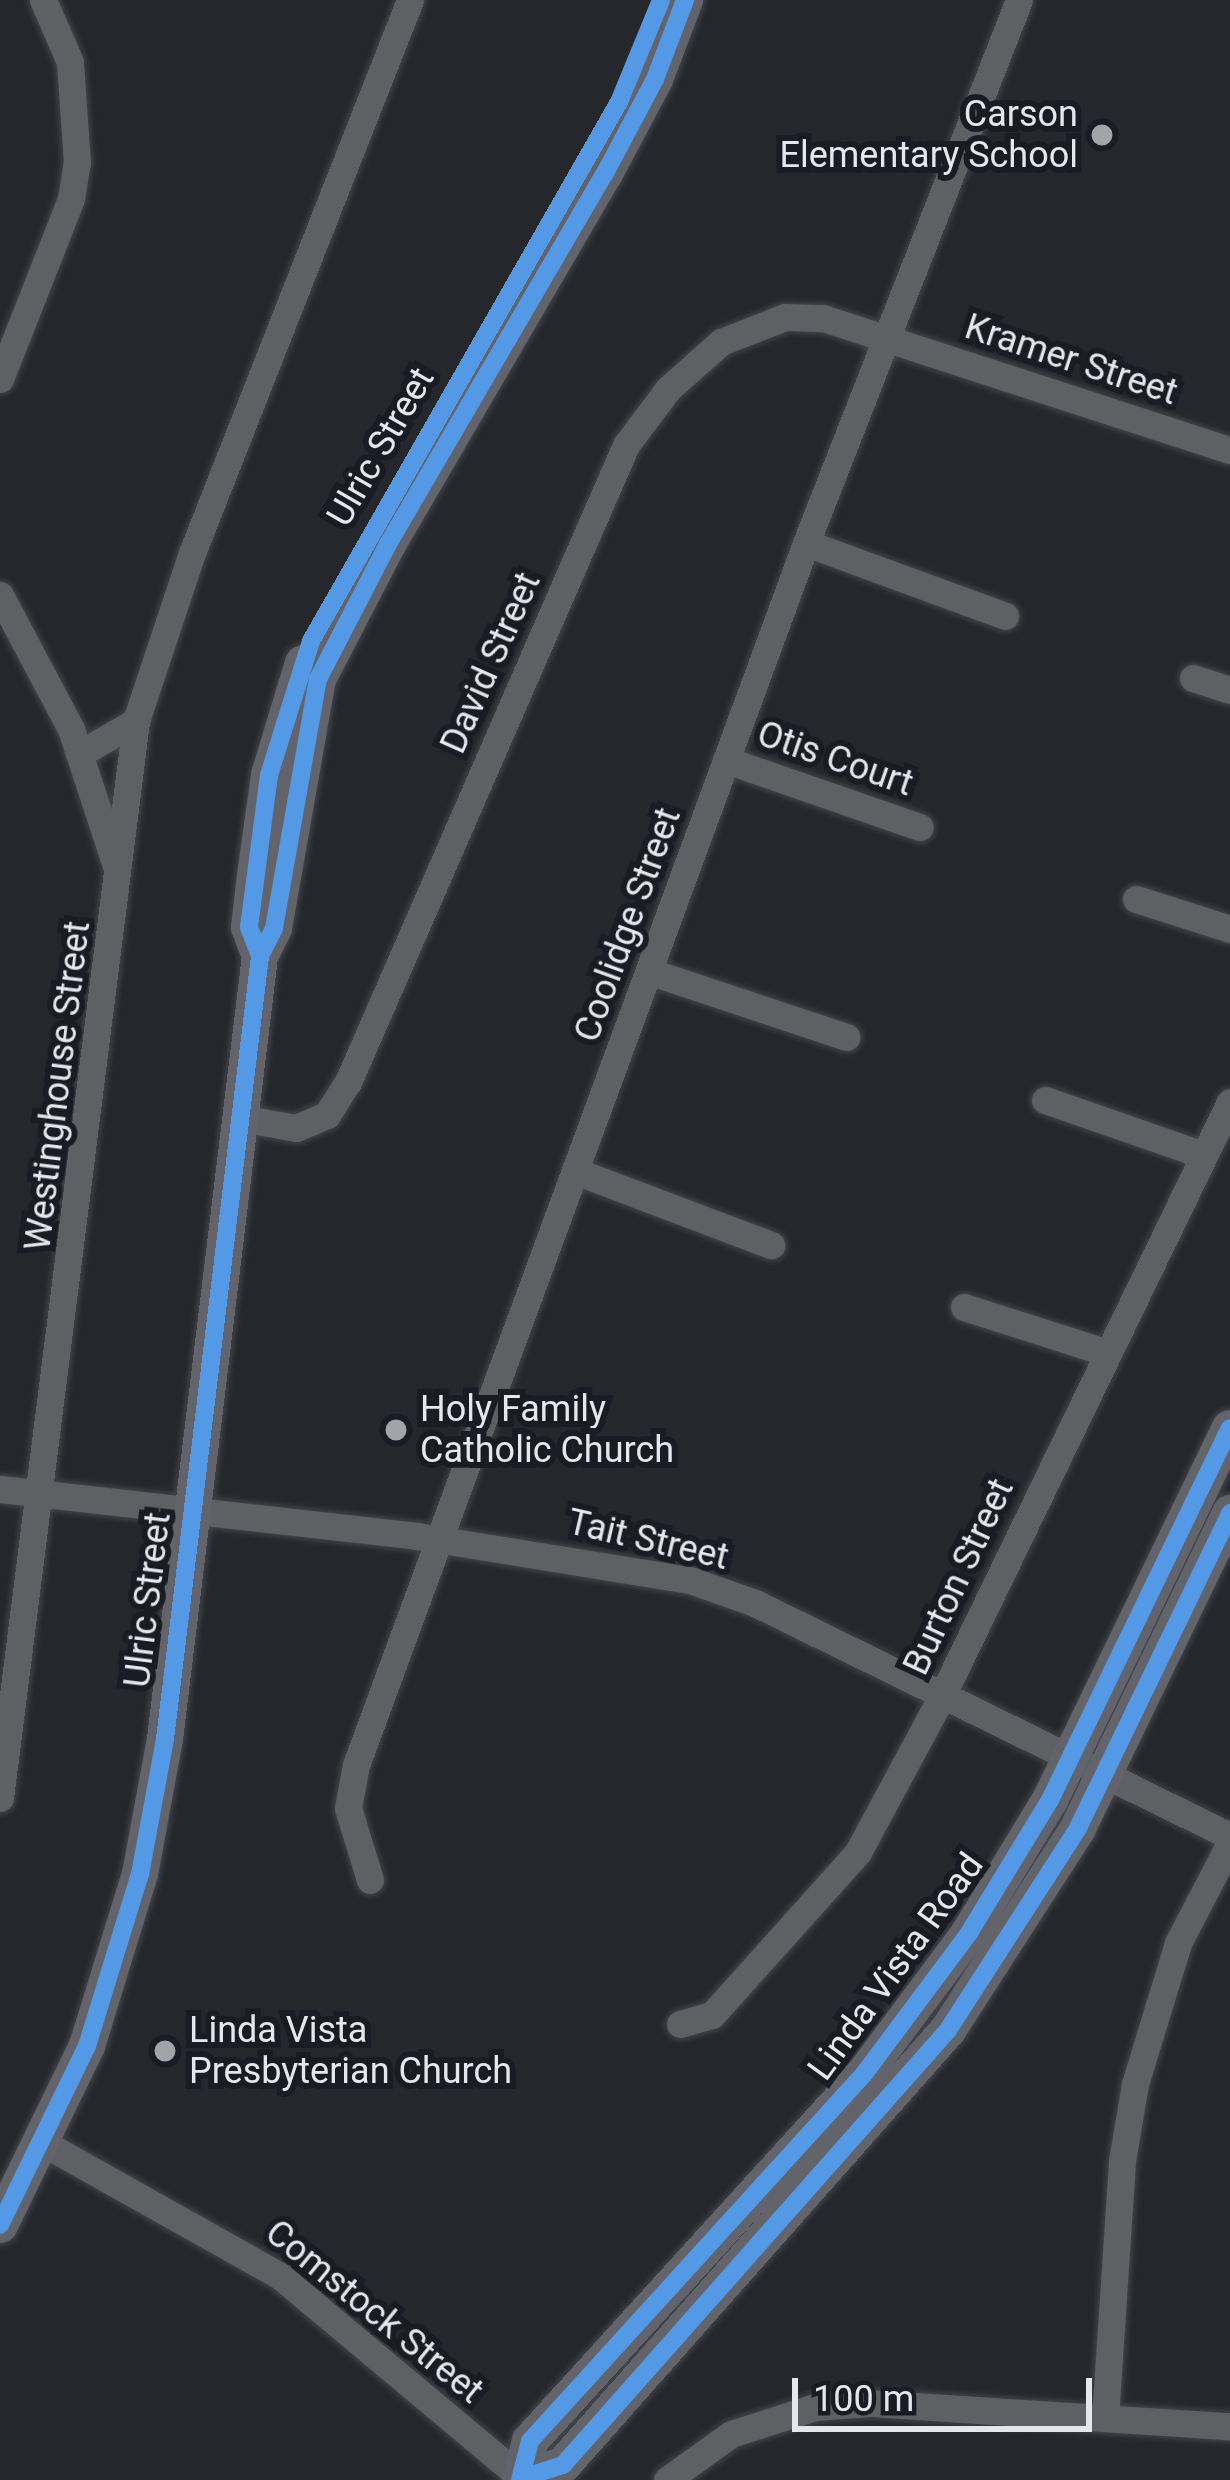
<!DOCTYPE html>
<style>
body{margin:0}
#map{position:relative;width:1230px;height:2480px;overflow:hidden;background:#26272c;font-family:Roboto,sans-serif}
div>[style]{position:absolute}
.roads{filter:drop-shadow(0 0 3px #434448) drop-shadow(0 0 3px #434448)}
.minor>*{height:27px;margin:-13.5px;padding:0 13.5px;transform-origin:13.5px;border-radius:13.5px;background:#5f6063}
.major>*{height:36px;margin:-18px;padding:0 18px;transform-origin:18px;border-radius:18px;background:#62636b}
.cycleway>*{height:18px;margin:-9px;padding:0 9px;transform-origin:9px;border-radius:9px;background:#5399e6}
.dots>*{width:33px;height:33px;translate:-50% -50%;box-sizing:border-box;border:6px solid #1a1c25;border-radius:50%}
span{translate:-50% -50%;white-space:nowrap;text-align:center;line-height:1.15;-webkit-text-stroke:12px #1a1c25;paint-order:stroke}
.poi-label{font-size:36px;color:#e5e7ed}
.right{translate:-100% -50%;text-align:right}
.left{translate:0 -50%;text-align:left}
.street-label{font-size:36px;color:#e5e7ed}
.scale{position:absolute;left:792px;top:2378px;width:300px;height:54px;box-sizing:border-box;border:6px solid #e5e7ed;border-top:0;padding-left:15px;font-size:36px;line-height:42px;white-space:nowrap;color:#e5e7ed;-webkit-text-stroke:9px #1a1c25;paint-order:stroke}
</style>
<div id="map">
<div class="roads">
<div class="minor">
<i style="left:0;top:379px;width:193px;rotate:-68.5deg"></i>
<i style="left:71px;top:199px;width:36px;rotate:-81deg"></i>
<i style="left:77px;top:163px;width:101px;rotate:-94deg"></i>
<i style="left:70px;top:62px;width:68px;rotate:-113.5deg"></i>
<i style="left:806px;top:543px;width:212px;rotate:20.1deg"></i>
<i style="left:0;top:595px;width:152px;rotate:62.1deg"></i>
<i style="left:71px;top:729px;width:144px;rotate:71.8deg"></i>
<i style="left:1193px;top:678px;width:39px;rotate:18deg"></i>
<i style="left:81px;top:753px;width:64px;rotate:-30.2deg"></i>
<i style="left:136px;top:721px;width:177px;rotate:-71.6deg"></i>
<i style="left:192px;top:553px;width:594px;rotate:-68.48deg"></i>
<i style="left:726px;top:760px;width:205px;rotate:19.1deg"></i>
<i style="left:1136px;top:899px;width:99px;rotate:17.7deg"></i>
<i style="left:651px;top:972px;width:206px;rotate:18.4deg"></i>
<i style="left:1045px;top:1100px;width:168px;rotate:19.1deg"></i>
<i style="left:240px;top:1118px;width:57px;rotate:10.1deg"></i>
<i style="left:296px;top:1128px;width:34px;rotate:-23deg"></i>
<i style="left:327px;top:1115px;width:39px;rotate:-58deg"></i>
<i style="left:348px;top:1082px;width:695px;rotate:-66.42deg"></i>
<i style="left:626px;top:445px;width:70px;rotate:-53.1deg"></i>
<i style="left:668px;top:389px;width:71px;rotate:-41.6deg"></i>
<i style="left:721px;top:342px;width:69px;rotate:-21.3deg"></i>
<i style="left:785px;top:317px;width:38px;rotate:2deg"></i>
<i style="left:823px;top:318px;width:428px;rotate:18deg"></i>
<i style="left:575px;top:1171px;width:210px;rotate:20.7deg"></i>
<i style="left:964px;top:1307px;width:148px;rotate:17.7deg"></i>
<i style="left:0;top:1489px;width:420px;rotate:6.4deg"></i>
<i style="left:417px;top:1536px;width:277px;rotate:9.2deg"></i>
<i style="left:690px;top:1580px;width:69px;rotate:19.5deg"></i>
<i style="left:755px;top:1603px;width:529px;rotate:26.13deg"></i>
<i style="left:0;top:1798px;width:1086px;rotate:-82.8deg"></i>
<i style="left:370px;top:1880px;width:75px;rotate:-107deg"></i>
<i style="left:348px;top:1808px;width:44px;rotate:-79.5deg"></i>
<i style="left:356px;top:1765px;width:1302px;rotate:-69.78deg"></i>
<i style="left:806px;top:543px;width:583px;rotate:-68.58deg"></i>
<i style="left:680px;top:2024px;width:33px;rotate:-16deg"></i>
<i style="left:712px;top:2015px;width:219px;rotate:-48.1deg"></i>
<i style="left:858px;top:1852px;width:177px;rotate:-61.7deg"></i>
<i style="left:942px;top:1696px;width:660px;rotate:-64.13deg"></i>
<i style="left:45px;top:2144px;width:270px;rotate:29.3deg"></i>
<i style="left:280px;top:2276px;width:318px;rotate:39.9deg"></i>
<i style="left:1105px;top:2418px;width:258px;rotate:-86.2deg"></i>
<i style="left:1122px;top:2161px;width:78px;rotate:-80.4deg"></i>
<i style="left:1135px;top:2084px;width:147px;rotate:-73deg"></i>
<i style="left:1178px;top:1943px;width:113px;rotate:-62.5deg"></i>
<i style="left:667px;top:2480px;width:79px;rotate:-35.7deg"></i>
<i style="left:731px;top:2434px;width:88px;rotate:-17.8deg"></i>
<i style="left:815px;top:2407px;width:55px;rotate:-4.2deg"></i>
<i style="left:870px;top:2403px;width:361px;rotate:3.7deg"></i>
</div>
<div class="major">
<i style="left:260px;top:956px;width:31px;rotate:-111deg"></i>
<i style="left:249px;top:927px;width:52px;rotate:-83.4deg"></i>
<i style="left:255px;top:875px;width:101px;rotate:-82deg"></i>
<i style="left:269px;top:775px;width:117px;rotate:-73.1deg"></i>
<i style="left:0;top:2225px;width:199px;rotate:-64.1deg"></i>
<i style="left:87px;top:2046px;width:180px;rotate:-72.9deg"></i>
<i style="left:140px;top:1874px;width:137px;rotate:-79.5deg"></i>
<i style="left:165px;top:1739px;width:789px;rotate:-83.08deg"></i>
<i style="left:260px;top:956px;width:31px;rotate:-63deg"></i>
<i style="left:274px;top:928px;width:253px;rotate:-80deg"></i>
<i style="left:318px;top:679px;width:152px;rotate:-62.6deg"></i>
<i style="left:388px;top:544px;width:428px;rotate:-59.7deg"></i>
<i style="left:604px;top:175px;width:109px;rotate:-62deg"></i>
<i style="left:655px;top:79px;width:85px;rotate:-69.2deg"></i>
<i style="left:522px;top:2478px;width:43px;rotate:-17.6deg"></i>
<i style="left:563px;top:2465px;width:581px;rotate:-48.49deg"></i>
<i style="left:948px;top:2030px;width:240px;rotate:-57.2deg"></i>
<i style="left:1078px;top:1828px;width:350px;rotate:-64.2deg"></i>
<i style="left:520px;top:2480px;width:40px;rotate:-75.6deg"></i>
<i style="left:530px;top:2441px;width:496px;rotate:-47.7deg"></i>
<i style="left:864px;top:2074px;width:176px;rotate:-53.3deg"></i>
<i style="left:969px;top:1933px;width:156px;rotate:-58.7deg"></i>
<i style="left:1050px;top:1800px;width:413px;rotate:-64.2deg"></i>
</div>
</div>
<div class="cycleway">
<i style="left:260px;top:956px;width:31px;rotate:-111deg"></i>
<i style="left:249px;top:927px;width:153px;rotate:-82.5deg"></i>
<i style="left:269px;top:775px;width:140px;rotate:-72.6deg"></i>
<i style="left:311px;top:641px;width:621px;rotate:-60.26deg"></i>
<i style="left:619px;top:102px;width:110px;rotate:-67.6deg"></i>
<i style="left:0;top:2225px;width:199px;rotate:-64.1deg"></i>
<i style="left:87px;top:2046px;width:180px;rotate:-72.9deg"></i>
<i style="left:140px;top:1874px;width:137px;rotate:-79.5deg"></i>
<i style="left:165px;top:1739px;width:789px;rotate:-83.08deg"></i>
<i style="left:260px;top:956px;width:31px;rotate:-63deg"></i>
<i style="left:274px;top:928px;width:253px;rotate:-80deg"></i>
<i style="left:318px;top:679px;width:152px;rotate:-62.6deg"></i>
<i style="left:388px;top:544px;width:428px;rotate:-59.7deg"></i>
<i style="left:604px;top:175px;width:109px;rotate:-62deg"></i>
<i style="left:655px;top:79px;width:85px;rotate:-69.2deg"></i>
<i style="left:522px;top:2478px;width:43px;rotate:-17.6deg"></i>
<i style="left:563px;top:2465px;width:581px;rotate:-48.49deg"></i>
<i style="left:948px;top:2030px;width:240px;rotate:-57.2deg"></i>
<i style="left:1078px;top:1828px;width:350px;rotate:-64.2deg"></i>
<i style="left:520px;top:2480px;width:40px;rotate:-75.6deg"></i>
<i style="left:530px;top:2441px;width:496px;rotate:-47.7deg"></i>
<i style="left:864px;top:2074px;width:176px;rotate:-53.3deg"></i>
<i style="left:969px;top:1933px;width:156px;rotate:-58.7deg"></i>
<i style="left:1050px;top:1800px;width:413px;rotate:-64.2deg"></i>
</div>
<div class="dots">
<i style="left:1102px;top:135px;background:#a2a4a9"></i>
<i style="left:396px;top:1430px;background:#a2a4a9"></i>
<i style="left:165px;top:2051px;background:#a2a4a9"></i>
</div>
<div class="poi-label">
<span class="right" style="left:1078px;top:135px">Carson<br>Elementary School</span>
<span class="left" style="left:420px;top:1430px">Holy Family<br>Catholic Church</span>
<span class="left" style="left:189px;top:2051px">Linda Vista<br>Presbyterian Church</span>
</div>
<div class="street-label">
<span style="left:1071px;top:360px;rotate:18deg">Kramer Street</span>
<span style="left:381px;top:447px;rotate:-60deg">Ulric Street</span>
<span style="left:491px;top:663px;rotate:-66deg">David Street</span>
<span style="left:835px;top:759px;rotate:19deg">Otis Court</span>
<span style="left:628px;top:925px;rotate:-70deg">Coolidge Street</span>
<span style="left:58px;top:1086px;rotate:-83deg">Westinghouse Street</span>
<span style="left:648px;top:1540px;rotate:13deg">Tait Street</span>
<span style="left:959px;top:1577px;rotate:-65deg">Burton Street</span>
<span style="left:148px;top:1600px;rotate:-83deg">Ulric Street</span>
<span style="left:896px;top:1967px;rotate:-54deg">Linda Vista Road</span>
<span style="left:374px;top:2312px;rotate:39deg">Comstock Street</span>
</div>
<div class="scale">100 m</div>
</div>
